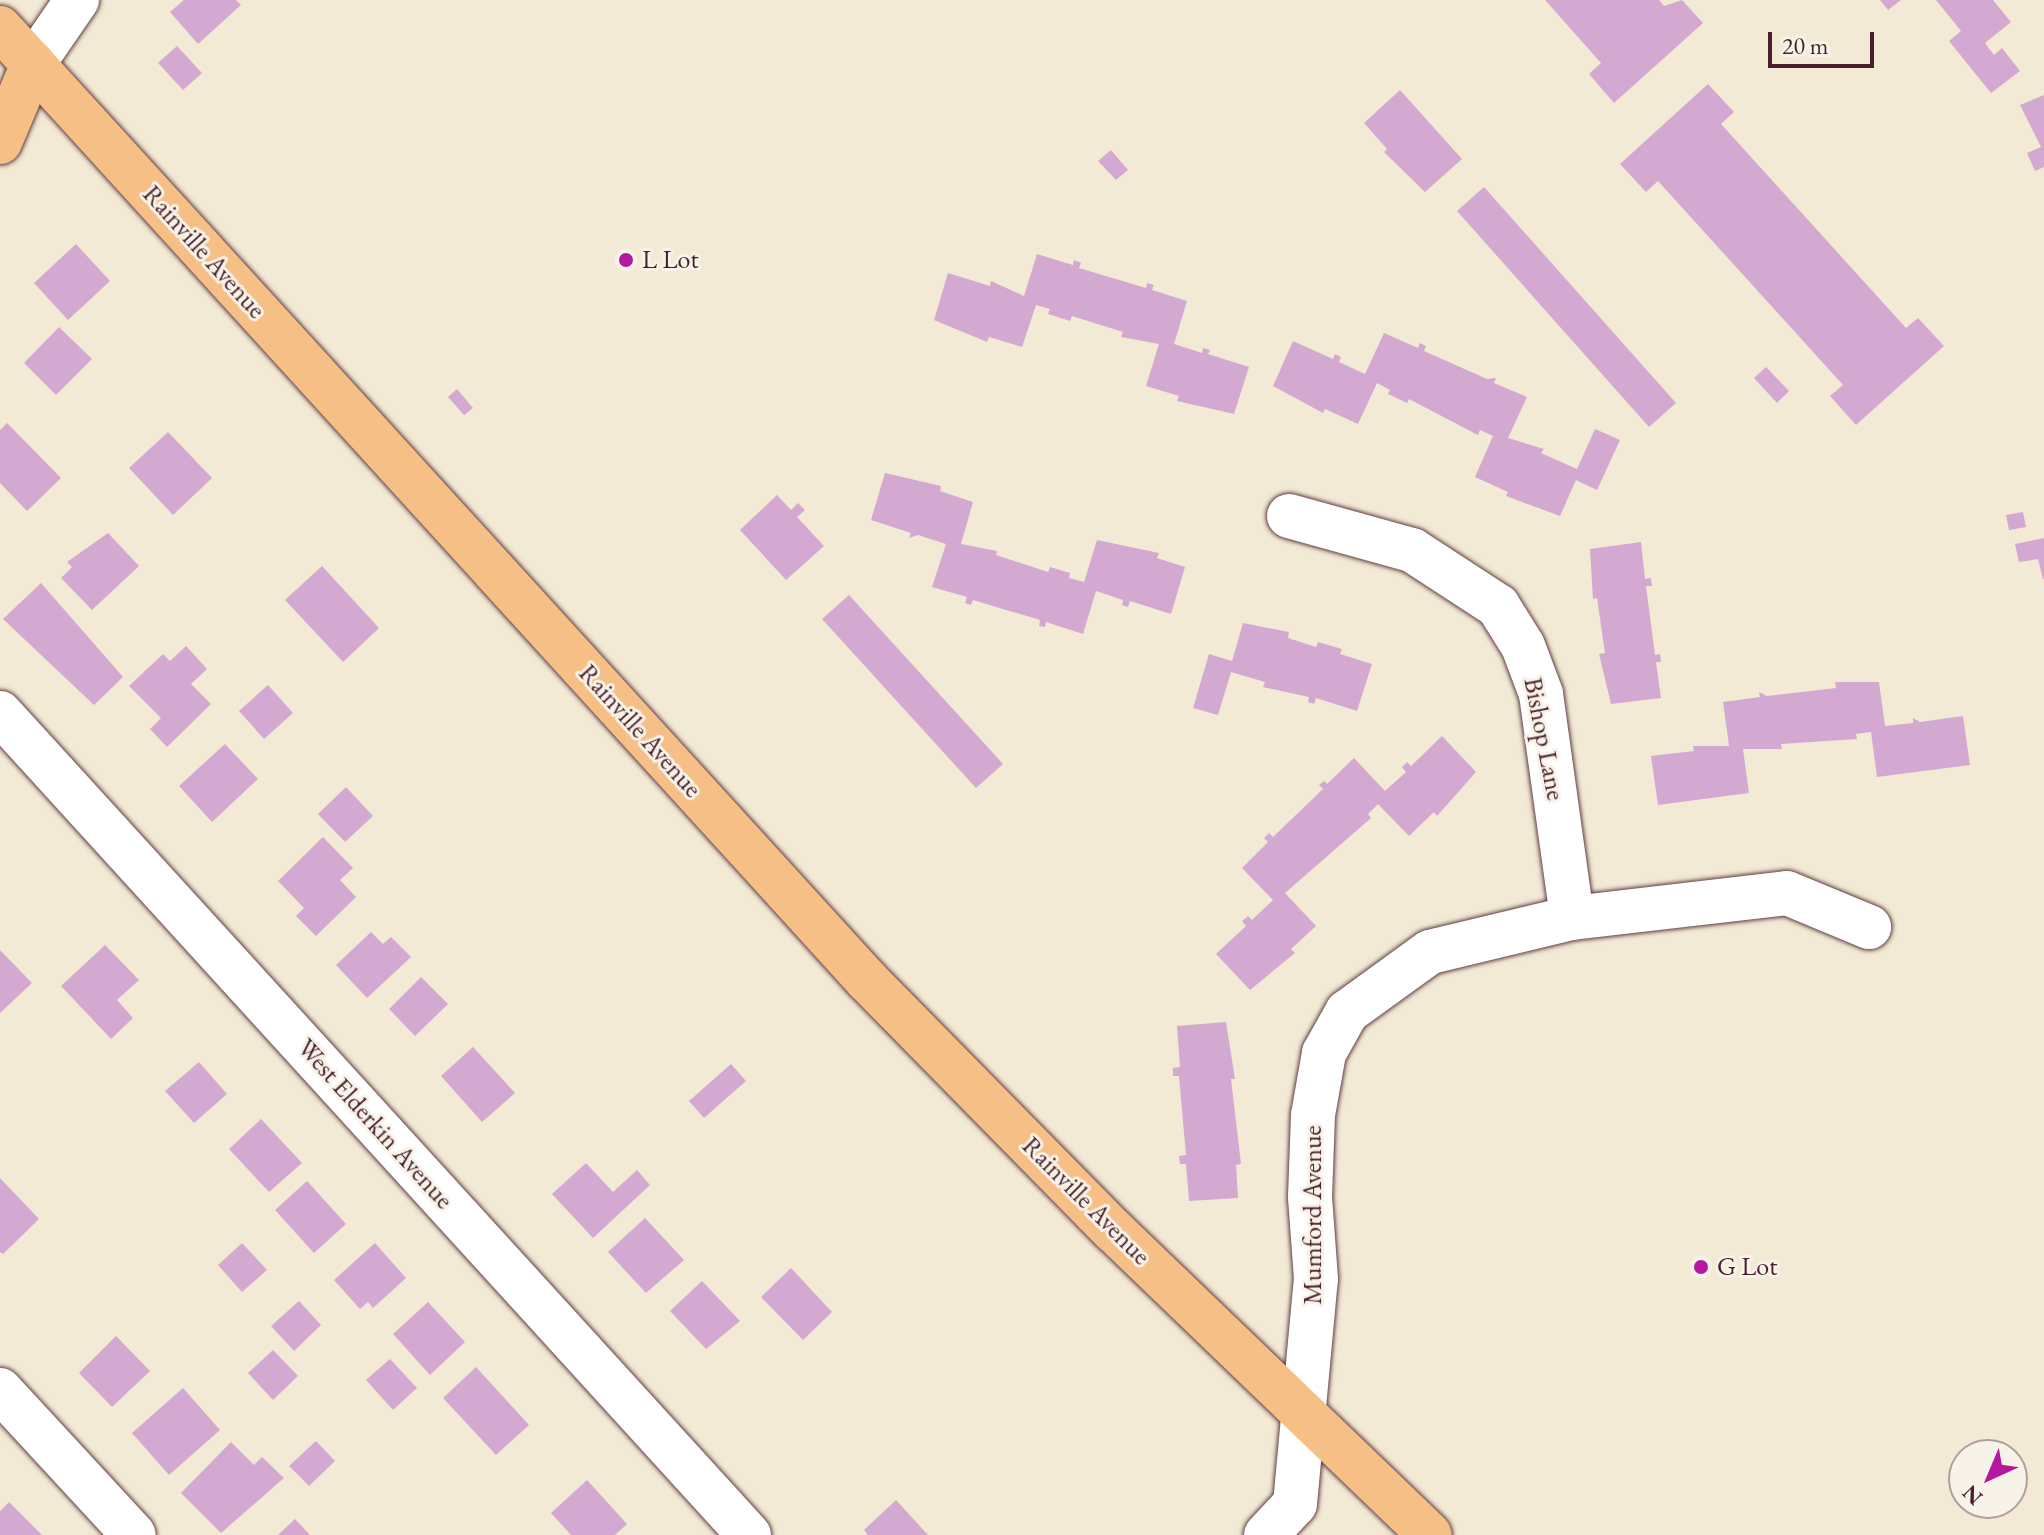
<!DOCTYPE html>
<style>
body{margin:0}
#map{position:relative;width:2044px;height:1535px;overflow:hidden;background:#f2ead4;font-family:"EB Garamond",serif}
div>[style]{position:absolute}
.building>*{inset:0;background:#d3a9d2}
.roads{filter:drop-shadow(0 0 2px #633d44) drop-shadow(0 0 2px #633d44)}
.minor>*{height:44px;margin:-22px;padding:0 22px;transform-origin:22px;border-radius:22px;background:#fff}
.major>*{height:44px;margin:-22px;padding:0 22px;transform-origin:22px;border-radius:22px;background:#f5bf86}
.dots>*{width:22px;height:22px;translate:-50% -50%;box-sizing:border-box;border:4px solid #f7f3e8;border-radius:50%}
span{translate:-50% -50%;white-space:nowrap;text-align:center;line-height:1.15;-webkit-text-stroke:6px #f7f3e8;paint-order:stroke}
.street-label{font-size:26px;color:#4a1f2b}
.poi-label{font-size:26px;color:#4a1f2b}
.left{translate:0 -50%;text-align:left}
.north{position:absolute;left:1948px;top:1439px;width:80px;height:80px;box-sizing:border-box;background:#f7f3e8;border:2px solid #b29e9c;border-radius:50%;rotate:224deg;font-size:22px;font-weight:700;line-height:32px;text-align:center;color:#4a1f2b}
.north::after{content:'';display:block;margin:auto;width:28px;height:36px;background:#b5179e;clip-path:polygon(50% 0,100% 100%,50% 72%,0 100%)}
.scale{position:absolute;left:1768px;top:32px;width:106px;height:36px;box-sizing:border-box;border:4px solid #4a1f2b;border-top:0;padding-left:10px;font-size:24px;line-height:28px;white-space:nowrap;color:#4a1f2b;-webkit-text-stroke:6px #f7f3e8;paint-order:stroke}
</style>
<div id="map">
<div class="building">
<i style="clip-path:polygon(184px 0,236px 0,241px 5px,198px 44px,170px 12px)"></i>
<i style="clip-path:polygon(1545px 0,1659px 0,1664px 6px,1682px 0,1703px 23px,1614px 103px,1589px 74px,1601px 63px)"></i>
<i style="clip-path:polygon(1880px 0,1901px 0,1888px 10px)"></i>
<i style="clip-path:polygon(1936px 0,1993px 0,2011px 22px,1985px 43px,1994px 55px,2002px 48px,2020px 71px,1991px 93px,1949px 41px,1961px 31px)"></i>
<i style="clip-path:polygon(177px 46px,202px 73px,183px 90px,158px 63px)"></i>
<i style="clip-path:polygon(1708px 84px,1734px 112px,1721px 124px,1906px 328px,1918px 318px,1944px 346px,1856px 425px,1830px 396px,1843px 385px,1658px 181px,1646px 192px,1620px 164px)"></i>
<i style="clip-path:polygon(1400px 90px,1462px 159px,1425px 192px,1384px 152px,1387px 149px,1364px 123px)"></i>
<i style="clip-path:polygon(2044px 95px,2044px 167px,2035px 171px,2027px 153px,2041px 147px,2020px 105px)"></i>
<i style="clip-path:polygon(1111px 150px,1128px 170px,1116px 180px,1098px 161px)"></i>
<i style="clip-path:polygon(1484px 187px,1676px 403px,1649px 427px,1457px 211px)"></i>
<i style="clip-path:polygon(76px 244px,110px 281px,68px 320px,34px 283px)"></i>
<i style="clip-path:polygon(1037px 254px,1073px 265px,1074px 260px,1081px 263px,1079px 268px,1146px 288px,1147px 283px,1154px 285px,1152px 290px,1187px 301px,1174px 344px,1202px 353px,1203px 348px,1210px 350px,1208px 354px,1249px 367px,1234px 414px,1177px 401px,1179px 396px,1146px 386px,1159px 344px,1121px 337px,1123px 332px,1072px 316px,1070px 321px,1048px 314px,1050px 309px,1036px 305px,1022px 347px,989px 337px,987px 342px,934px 320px,948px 273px,990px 286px,991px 281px,1024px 296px)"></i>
<i style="clip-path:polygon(59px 327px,92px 359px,56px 395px,24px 363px)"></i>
<i style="clip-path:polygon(1384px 333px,1418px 348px,1420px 343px,1426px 346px,1424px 351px,1487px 379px,1496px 378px,1494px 383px,1527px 397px,1508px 438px,1544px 449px,1541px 453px,1577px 469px,1595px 429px,1620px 440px,1597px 490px,1576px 480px,1560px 516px,1506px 496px,1508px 492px,1475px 477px,1493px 436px,1480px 430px,1478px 435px,1409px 399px,1407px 403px,1388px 394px,1390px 390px,1377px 383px,1358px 424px,1325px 409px,1323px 413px,1273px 386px,1293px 341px,1333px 359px,1335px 354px,1341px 357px,1339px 362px,1365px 374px)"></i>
<i style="clip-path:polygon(1766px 367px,1789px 391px,1777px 403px,1754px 378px)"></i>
<i style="clip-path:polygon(457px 389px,473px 408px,464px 415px,448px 397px)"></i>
<i style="clip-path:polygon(7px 423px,61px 478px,27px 511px,0 483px,0 430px)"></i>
<i style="clip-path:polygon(168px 432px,212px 478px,173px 515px,129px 468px)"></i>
<i style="clip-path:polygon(885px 473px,941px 486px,940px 491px,973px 502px,961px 544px,997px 551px,996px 555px,1048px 572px,1050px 567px,1070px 573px,1069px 578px,1084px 582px,1097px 540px,1159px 553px,1157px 558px,1185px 567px,1171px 614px,1130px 601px,1128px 607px,1122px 605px,1123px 600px,1096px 591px,1083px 634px,1046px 622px,1045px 627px,1039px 626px,1040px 620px,973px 600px,971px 605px,965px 603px,967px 597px,932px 587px,946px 544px,918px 535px,909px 538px,911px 533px,871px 520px)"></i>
<i style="clip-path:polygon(777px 495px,791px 510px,798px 503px,805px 510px,797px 517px,824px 546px,786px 580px,740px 530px)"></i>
<i style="clip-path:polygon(2023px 512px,2026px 527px,2009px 530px,2006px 515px)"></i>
<i style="clip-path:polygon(108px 533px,139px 566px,92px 610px,61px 578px,72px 567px,67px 562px)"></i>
<i style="clip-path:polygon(2044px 538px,2044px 579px,2043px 579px,2038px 559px,2019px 562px,2015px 544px)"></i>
<i style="clip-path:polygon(1641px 542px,1645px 579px,1651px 578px,1652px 586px,1646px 586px,1655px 655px,1660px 654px,1661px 662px,1656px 662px,1661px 698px,1611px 704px,1599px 654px,1605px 653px,1597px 598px,1593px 599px,1590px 549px)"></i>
<i style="clip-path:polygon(322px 566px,379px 628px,343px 662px,285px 600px)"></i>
<i style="clip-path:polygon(41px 583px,123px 677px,94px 705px,3px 619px)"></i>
<i style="clip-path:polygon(849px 595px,1003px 764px,976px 788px,822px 619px)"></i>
<i style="clip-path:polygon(1243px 623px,1289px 632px,1288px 638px,1316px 647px,1318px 642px,1342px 649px,1340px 654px,1372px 664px,1357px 711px,1316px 698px,1314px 704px,1308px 702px,1309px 697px,1263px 687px,1265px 682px,1231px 672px,1218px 715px,1193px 708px,1209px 654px,1232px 661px)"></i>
<i style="clip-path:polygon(186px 646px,207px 669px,191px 684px,211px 704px,167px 747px,150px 729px,161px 718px,129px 686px,163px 654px,170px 661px)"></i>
<i style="clip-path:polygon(1835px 682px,1879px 682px,1885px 726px,1913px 723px,1913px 718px,1920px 722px,1963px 716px,1970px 765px,1877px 777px,1871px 732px,1856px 734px,1857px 739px,1781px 744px,1782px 749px,1743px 749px,1749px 793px,1658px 805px,1651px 756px,1694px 751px,1693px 746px,1729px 746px,1723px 702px,1760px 697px,1759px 692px,1767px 696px,1836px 688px)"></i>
<i style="clip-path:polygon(268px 685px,293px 713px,264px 739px,239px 711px)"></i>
<i style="clip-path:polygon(1442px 736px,1476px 772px,1437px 816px,1434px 812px,1409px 836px,1378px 804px,1368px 814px,1371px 818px,1285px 893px,1316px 926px,1291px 949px,1295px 953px,1250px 990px,1216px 954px,1246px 926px,1242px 921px,1248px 916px,1252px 920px,1273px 900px,1242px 868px,1268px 842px,1264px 838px,1269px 833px,1273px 837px,1323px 789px,1319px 785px,1324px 781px,1327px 784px,1354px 758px,1385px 791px,1406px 772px,1402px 767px,1407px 762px,1411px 766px)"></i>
<i style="clip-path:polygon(225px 744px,258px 779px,212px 822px,179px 786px)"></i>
<i style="clip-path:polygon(346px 787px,373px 816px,345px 842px,318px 814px)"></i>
<i style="clip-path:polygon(323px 837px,353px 868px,340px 880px,356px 897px,316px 936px,296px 916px,304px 908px,278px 881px)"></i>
<i style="clip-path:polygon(371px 932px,383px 944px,391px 937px,411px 957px,367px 998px,336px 965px)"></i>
<i style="clip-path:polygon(105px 945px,139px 980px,117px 1000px,133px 1018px,111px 1039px,61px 986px)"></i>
<i style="clip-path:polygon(0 950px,32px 983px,0 1013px)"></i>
<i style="clip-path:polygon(421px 977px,448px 1004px,415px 1036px,389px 1009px)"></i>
<i style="clip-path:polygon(1226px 1022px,1235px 1079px,1231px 1079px,1241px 1164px,1236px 1165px,1238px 1198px,1189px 1201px,1186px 1164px,1180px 1164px,1179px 1156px,1186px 1155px,1179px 1076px,1173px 1076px,1173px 1068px,1180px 1067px,1177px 1026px)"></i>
<i style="clip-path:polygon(473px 1047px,515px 1093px,482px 1122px,441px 1076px)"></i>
<i style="clip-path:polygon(199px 1062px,227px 1094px,194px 1123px,165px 1091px)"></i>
<i style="clip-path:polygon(731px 1064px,746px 1081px,704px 1118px,689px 1101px)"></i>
<i style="clip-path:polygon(261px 1119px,302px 1163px,269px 1192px,229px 1149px)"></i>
<i style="clip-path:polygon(586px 1163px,613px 1192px,637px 1170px,650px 1185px,593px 1238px,552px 1194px)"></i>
<i style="clip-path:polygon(0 1178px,39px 1219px,3px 1254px,0 1252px)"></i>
<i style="clip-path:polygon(307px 1181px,346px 1224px,314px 1253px,275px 1210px)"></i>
<i style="clip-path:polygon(645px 1218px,684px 1260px,646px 1293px,608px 1252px)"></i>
<i style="clip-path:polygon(242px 1243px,267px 1270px,242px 1292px,218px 1265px)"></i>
<i style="clip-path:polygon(375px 1243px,406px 1278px,373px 1308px,368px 1302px,360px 1309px,334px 1280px)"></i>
<i style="clip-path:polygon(791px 1268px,832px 1312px,803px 1340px,761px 1297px)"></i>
<i style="clip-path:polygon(702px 1281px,740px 1321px,706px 1349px,670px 1311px)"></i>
<i style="clip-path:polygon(299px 1301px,321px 1325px,294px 1351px,271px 1326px)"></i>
<i style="clip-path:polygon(428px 1302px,465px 1342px,430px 1375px,393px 1334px)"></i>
<i style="clip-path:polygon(116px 1336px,150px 1371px,112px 1407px,79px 1373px)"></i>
<i style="clip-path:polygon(273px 1350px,298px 1376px,273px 1400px,248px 1373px)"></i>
<i style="clip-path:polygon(390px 1359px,417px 1388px,393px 1410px,366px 1380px)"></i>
<i style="clip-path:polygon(476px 1367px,529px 1425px,496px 1455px,443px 1398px)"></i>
<i style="clip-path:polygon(183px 1388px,220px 1430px,169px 1475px,132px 1433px)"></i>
<i style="clip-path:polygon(316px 1441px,335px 1461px,309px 1486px,289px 1466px)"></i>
<i style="clip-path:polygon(231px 1442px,254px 1465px,262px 1457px,284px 1478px,221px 1533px,181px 1493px)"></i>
<i style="clip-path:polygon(587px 1480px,627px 1524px,615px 1535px,571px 1535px,551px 1513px)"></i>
<i style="clip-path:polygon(896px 1500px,928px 1535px,868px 1535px,864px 1530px)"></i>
<i style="clip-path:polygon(9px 1502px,42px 1535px,0 1535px,0 1511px)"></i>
<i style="clip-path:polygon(295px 1519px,310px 1535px,278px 1535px)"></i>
</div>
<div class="roads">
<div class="minor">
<i style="left:33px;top:64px;width:78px;rotate:-55.5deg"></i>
<i style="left:1289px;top:516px;width:128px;rotate:15.5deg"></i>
<i style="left:1412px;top:550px;width:103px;rotate:33.1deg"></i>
<i style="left:1498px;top:606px;width:47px;rotate:58deg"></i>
<i style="left:1523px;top:646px;width:51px;rotate:69.4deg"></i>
<i style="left:1541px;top:694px;width:226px;rotate:82.1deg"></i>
<i style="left:0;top:713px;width:1112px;rotate:47.66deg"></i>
<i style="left:0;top:1390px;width:197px;rotate:47.3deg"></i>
<i style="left:1266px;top:1535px;width:42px;rotate:-46.9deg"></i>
<i style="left:1295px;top:1504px;width:226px;rotate:-84.7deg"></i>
<i style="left:1316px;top:1279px;width:82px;rotate:-94.2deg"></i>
<i style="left:1310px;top:1197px;width:82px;rotate:-87.9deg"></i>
<i style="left:1313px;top:1115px;width:63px;rotate:-79.9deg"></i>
<i style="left:1324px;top:1053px;width:47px;rotate:-60.7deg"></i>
<i style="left:1347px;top:1012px;width:102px;rotate:-35.9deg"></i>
<i style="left:1430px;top:952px;width:146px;rotate:-13.5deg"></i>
<i style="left:1572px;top:918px;width:216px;rotate:-6.6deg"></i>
<i style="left:1787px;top:893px;width:89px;rotate:22.5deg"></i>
</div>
<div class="major">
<i style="left:0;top:28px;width:1288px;rotate:47.68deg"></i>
<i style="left:867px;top:980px;width:352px;rotate:45.5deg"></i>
<i style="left:1114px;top:1231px;width:438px;rotate:43.9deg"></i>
<i style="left:0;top:142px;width:85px;rotate:-67.1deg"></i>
</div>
</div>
<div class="dots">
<i style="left:626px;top:260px;background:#b5179e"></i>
<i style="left:1701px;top:1267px;background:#b5179e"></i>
</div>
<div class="street-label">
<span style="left:204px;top:252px;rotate:48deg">Rainville Avenue</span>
<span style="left:640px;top:731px;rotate:48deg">Rainville Avenue</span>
<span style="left:1544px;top:739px;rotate:79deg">Bishop Lane</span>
<span style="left:375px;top:1124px;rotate:48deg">West Elderkin Avenue</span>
<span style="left:1086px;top:1201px;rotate:45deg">Rainville Avenue</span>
<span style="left:1313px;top:1215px;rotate:-90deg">Mumford Avenue</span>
</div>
<div class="poi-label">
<span class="left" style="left:642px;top:260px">L Lot</span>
<span class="left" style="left:1717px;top:1267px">G Lot</span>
</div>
<div class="north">N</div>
<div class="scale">20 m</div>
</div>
